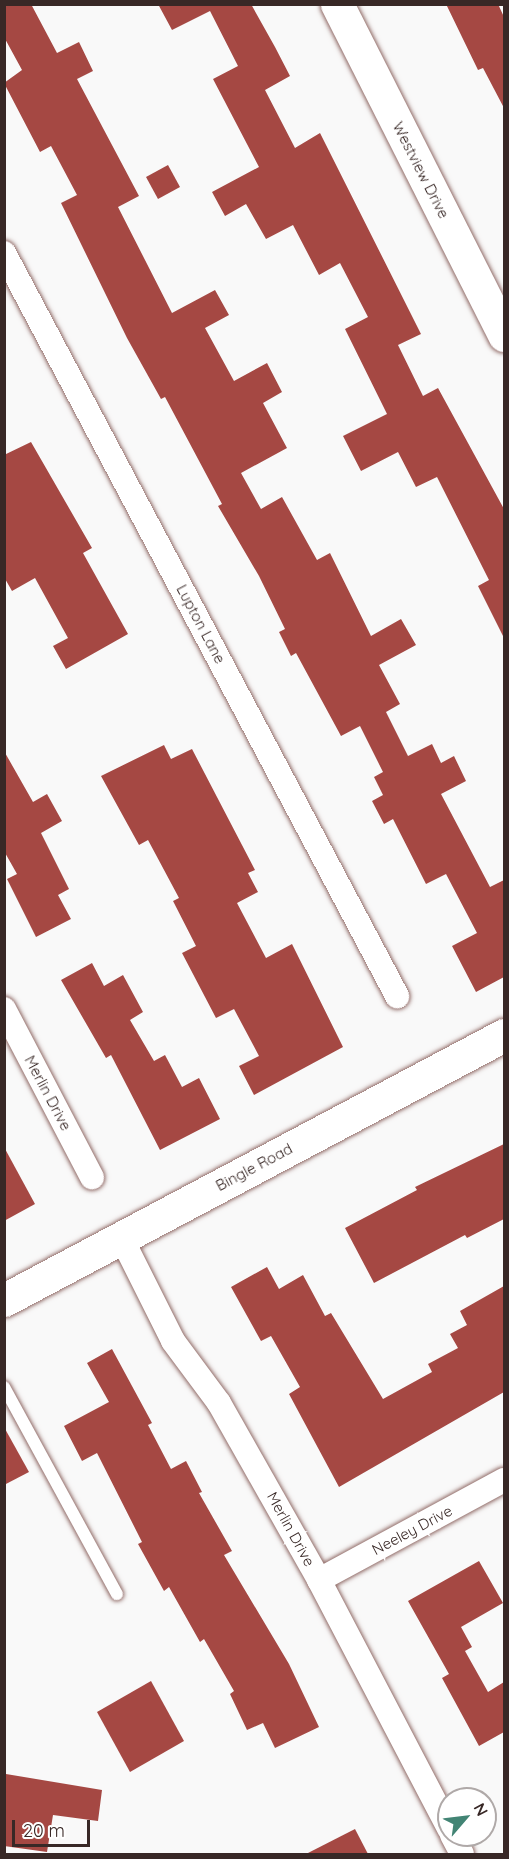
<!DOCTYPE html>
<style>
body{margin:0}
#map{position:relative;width:509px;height:1859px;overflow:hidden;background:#f9f9f9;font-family:Quicksand,sans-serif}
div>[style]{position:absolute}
.building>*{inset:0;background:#a54843}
.roads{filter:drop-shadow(0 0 2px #926d69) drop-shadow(0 0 2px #926d69)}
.service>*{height:12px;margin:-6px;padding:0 6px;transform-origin:6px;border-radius:6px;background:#fff}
.minor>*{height:24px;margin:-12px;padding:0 12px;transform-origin:12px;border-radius:12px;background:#fff}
.secondary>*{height:33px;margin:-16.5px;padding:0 16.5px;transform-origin:16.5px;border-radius:16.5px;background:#fff}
.primary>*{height:33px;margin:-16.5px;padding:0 16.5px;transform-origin:16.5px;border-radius:16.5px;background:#fff}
span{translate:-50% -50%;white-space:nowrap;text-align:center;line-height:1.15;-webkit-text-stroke:6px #fff;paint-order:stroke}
.street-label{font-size:15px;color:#382826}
.frame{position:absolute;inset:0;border:6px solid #382826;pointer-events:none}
.north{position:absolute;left:437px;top:1787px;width:60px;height:60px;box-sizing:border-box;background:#fff;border:2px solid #afa9a8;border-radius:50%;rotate:62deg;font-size:16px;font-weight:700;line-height:24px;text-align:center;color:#382826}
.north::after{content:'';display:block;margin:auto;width:21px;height:27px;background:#428474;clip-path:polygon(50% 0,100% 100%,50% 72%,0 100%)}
.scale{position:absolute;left:12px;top:1820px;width:78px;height:27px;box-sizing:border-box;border:3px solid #382826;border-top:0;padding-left:8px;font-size:18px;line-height:21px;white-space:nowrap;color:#382826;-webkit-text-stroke:4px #fff;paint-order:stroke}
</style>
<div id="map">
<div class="building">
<i style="clip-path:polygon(4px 4px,31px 4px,57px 53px,79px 42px,93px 71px,77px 79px,139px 196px,118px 207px,172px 313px,215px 290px,229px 315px,205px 328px,234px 381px,267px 363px,282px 392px,263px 403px,287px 448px,241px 473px,261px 509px,282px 497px,317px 560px,330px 553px,371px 636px,401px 619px,416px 645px,379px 665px,400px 704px,386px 712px,408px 756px,432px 744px,441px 763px,454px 756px,466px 781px,441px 794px,490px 887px,504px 880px,504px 977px,476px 992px,452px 946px,477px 933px,446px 874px,426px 884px,393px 819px,384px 824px,372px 801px,383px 795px,374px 777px,383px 772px,360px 726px,341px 736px,296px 653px,291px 656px,279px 632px,285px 629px,259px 576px,218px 506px,222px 504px,165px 397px,161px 399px,127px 338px,61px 203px,77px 195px,51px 146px,40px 152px,4px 83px,22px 70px,4px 37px)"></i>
<i style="clip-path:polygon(158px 4px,251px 4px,275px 47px,290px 76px,265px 90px,295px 148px,320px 133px,421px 334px,398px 345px,423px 396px,438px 388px,504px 509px,504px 638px,478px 586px,489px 580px,437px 477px,416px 487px,398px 452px,361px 471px,343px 436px,387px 414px,345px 329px,368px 317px,340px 263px,319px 275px,293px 225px,266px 239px,246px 204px,225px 216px,212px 192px,259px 167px,213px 79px,238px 66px,210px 11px,172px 30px)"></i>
<i style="clip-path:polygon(446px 4px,498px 4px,504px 17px,504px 108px,483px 68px,478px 70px)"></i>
<i style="clip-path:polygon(168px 165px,180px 187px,158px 199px,146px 177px)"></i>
<i style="clip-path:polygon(31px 442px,92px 548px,83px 553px,128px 634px,66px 669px,53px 646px,68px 638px,35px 578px,12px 591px,4px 577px,4px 455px)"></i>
<i style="clip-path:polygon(164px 745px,171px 759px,192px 749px,255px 870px,248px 873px,258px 892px,237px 903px,266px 958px,292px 944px,343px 1047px,254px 1095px,239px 1066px,259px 1056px,234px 1009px,216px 1018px,182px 953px,196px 946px,173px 901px,179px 898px,148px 840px,139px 845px,101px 776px)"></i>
<i style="clip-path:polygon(4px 751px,33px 802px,47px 794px,62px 821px,41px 833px,69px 889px,58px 895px,71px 919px,36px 937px,7px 879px,17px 874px,4px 851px)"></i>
<i style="clip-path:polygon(92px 963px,104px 986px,123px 975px,143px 1012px,130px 1020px,154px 1061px,165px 1055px,182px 1087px,199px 1078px,220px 1119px,160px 1150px,111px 1055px,106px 1058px,61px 980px)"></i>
<i style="clip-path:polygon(504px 1144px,504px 1219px,467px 1238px,465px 1235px,374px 1283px,345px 1228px,417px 1190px,415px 1187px)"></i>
<i style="clip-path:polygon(4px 1147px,35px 1204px,4px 1221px)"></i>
<i style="clip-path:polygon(267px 1267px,279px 1289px,303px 1275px,325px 1316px,331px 1313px,383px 1399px,432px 1372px,428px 1364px,458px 1348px,450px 1334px,467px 1325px,460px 1311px,504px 1286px,504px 1392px,339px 1487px,289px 1394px,300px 1387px,271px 1336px,261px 1341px,231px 1287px)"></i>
<i style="clip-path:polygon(112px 1349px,152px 1423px,148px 1425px,171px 1469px,186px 1461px,202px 1492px,199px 1493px,232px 1551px,224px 1555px,289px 1664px,319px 1727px,275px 1748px,263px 1723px,247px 1730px,230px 1694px,234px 1691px,204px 1639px,200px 1642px,169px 1587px,164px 1591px,138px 1544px,142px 1542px,97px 1453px,82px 1461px,64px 1426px,109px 1402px,87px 1363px)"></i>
<i style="clip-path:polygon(4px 1427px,29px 1472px,4px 1485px)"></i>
<i style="clip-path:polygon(479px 1561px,503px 1603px,461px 1627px,472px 1647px,465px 1651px,488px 1692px,504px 1682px,504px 1732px,479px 1746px,442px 1678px,449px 1674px,408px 1601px)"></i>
<i style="clip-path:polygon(151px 1681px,184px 1741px,130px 1772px,97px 1712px)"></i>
<i style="clip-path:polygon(6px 1774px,102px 1790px,98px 1821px,53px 1815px,47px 1852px,4px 1846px)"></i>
<i style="clip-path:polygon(355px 1829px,368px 1854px,306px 1854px)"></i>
</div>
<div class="roads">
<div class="service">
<i style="left:4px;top:1387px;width:236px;rotate:61.4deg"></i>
</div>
<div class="minor">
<i style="left:4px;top:253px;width:841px;rotate:62.12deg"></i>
<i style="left:4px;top:1009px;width:190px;rotate:62.4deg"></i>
<i style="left:121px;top:1237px;width:116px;rotate:63.4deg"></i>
<i style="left:173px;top:1341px;width:77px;rotate:53.4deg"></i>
<i style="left:219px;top:1403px;width:203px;rotate:60.5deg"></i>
<i style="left:319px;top:1580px;width:281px;rotate:62.4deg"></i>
<i style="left:319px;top:1580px;width:210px;rotate:-28.4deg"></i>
<i style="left:452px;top:1835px;width:21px;rotate:62deg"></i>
</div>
<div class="secondary">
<i style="left:337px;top:4px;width:371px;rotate:63.2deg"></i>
</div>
<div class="primary">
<i style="left:4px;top:1300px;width:566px;rotate:-27.92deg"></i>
</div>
</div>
<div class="street-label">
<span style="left:421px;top:170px;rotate:63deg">Westview Drive</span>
<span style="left:201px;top:624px;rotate:62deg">Lupton Lane</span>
<span style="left:48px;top:1093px;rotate:62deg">Merlin Drive</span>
<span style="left:254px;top:1167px;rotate:-28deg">Bingle Road</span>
<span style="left:291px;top:1529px;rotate:61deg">Merlin Drive</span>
<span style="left:412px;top:1530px;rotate:-28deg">Neeley Drive</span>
</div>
<div class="frame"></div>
<div class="north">N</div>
<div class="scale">20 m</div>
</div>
